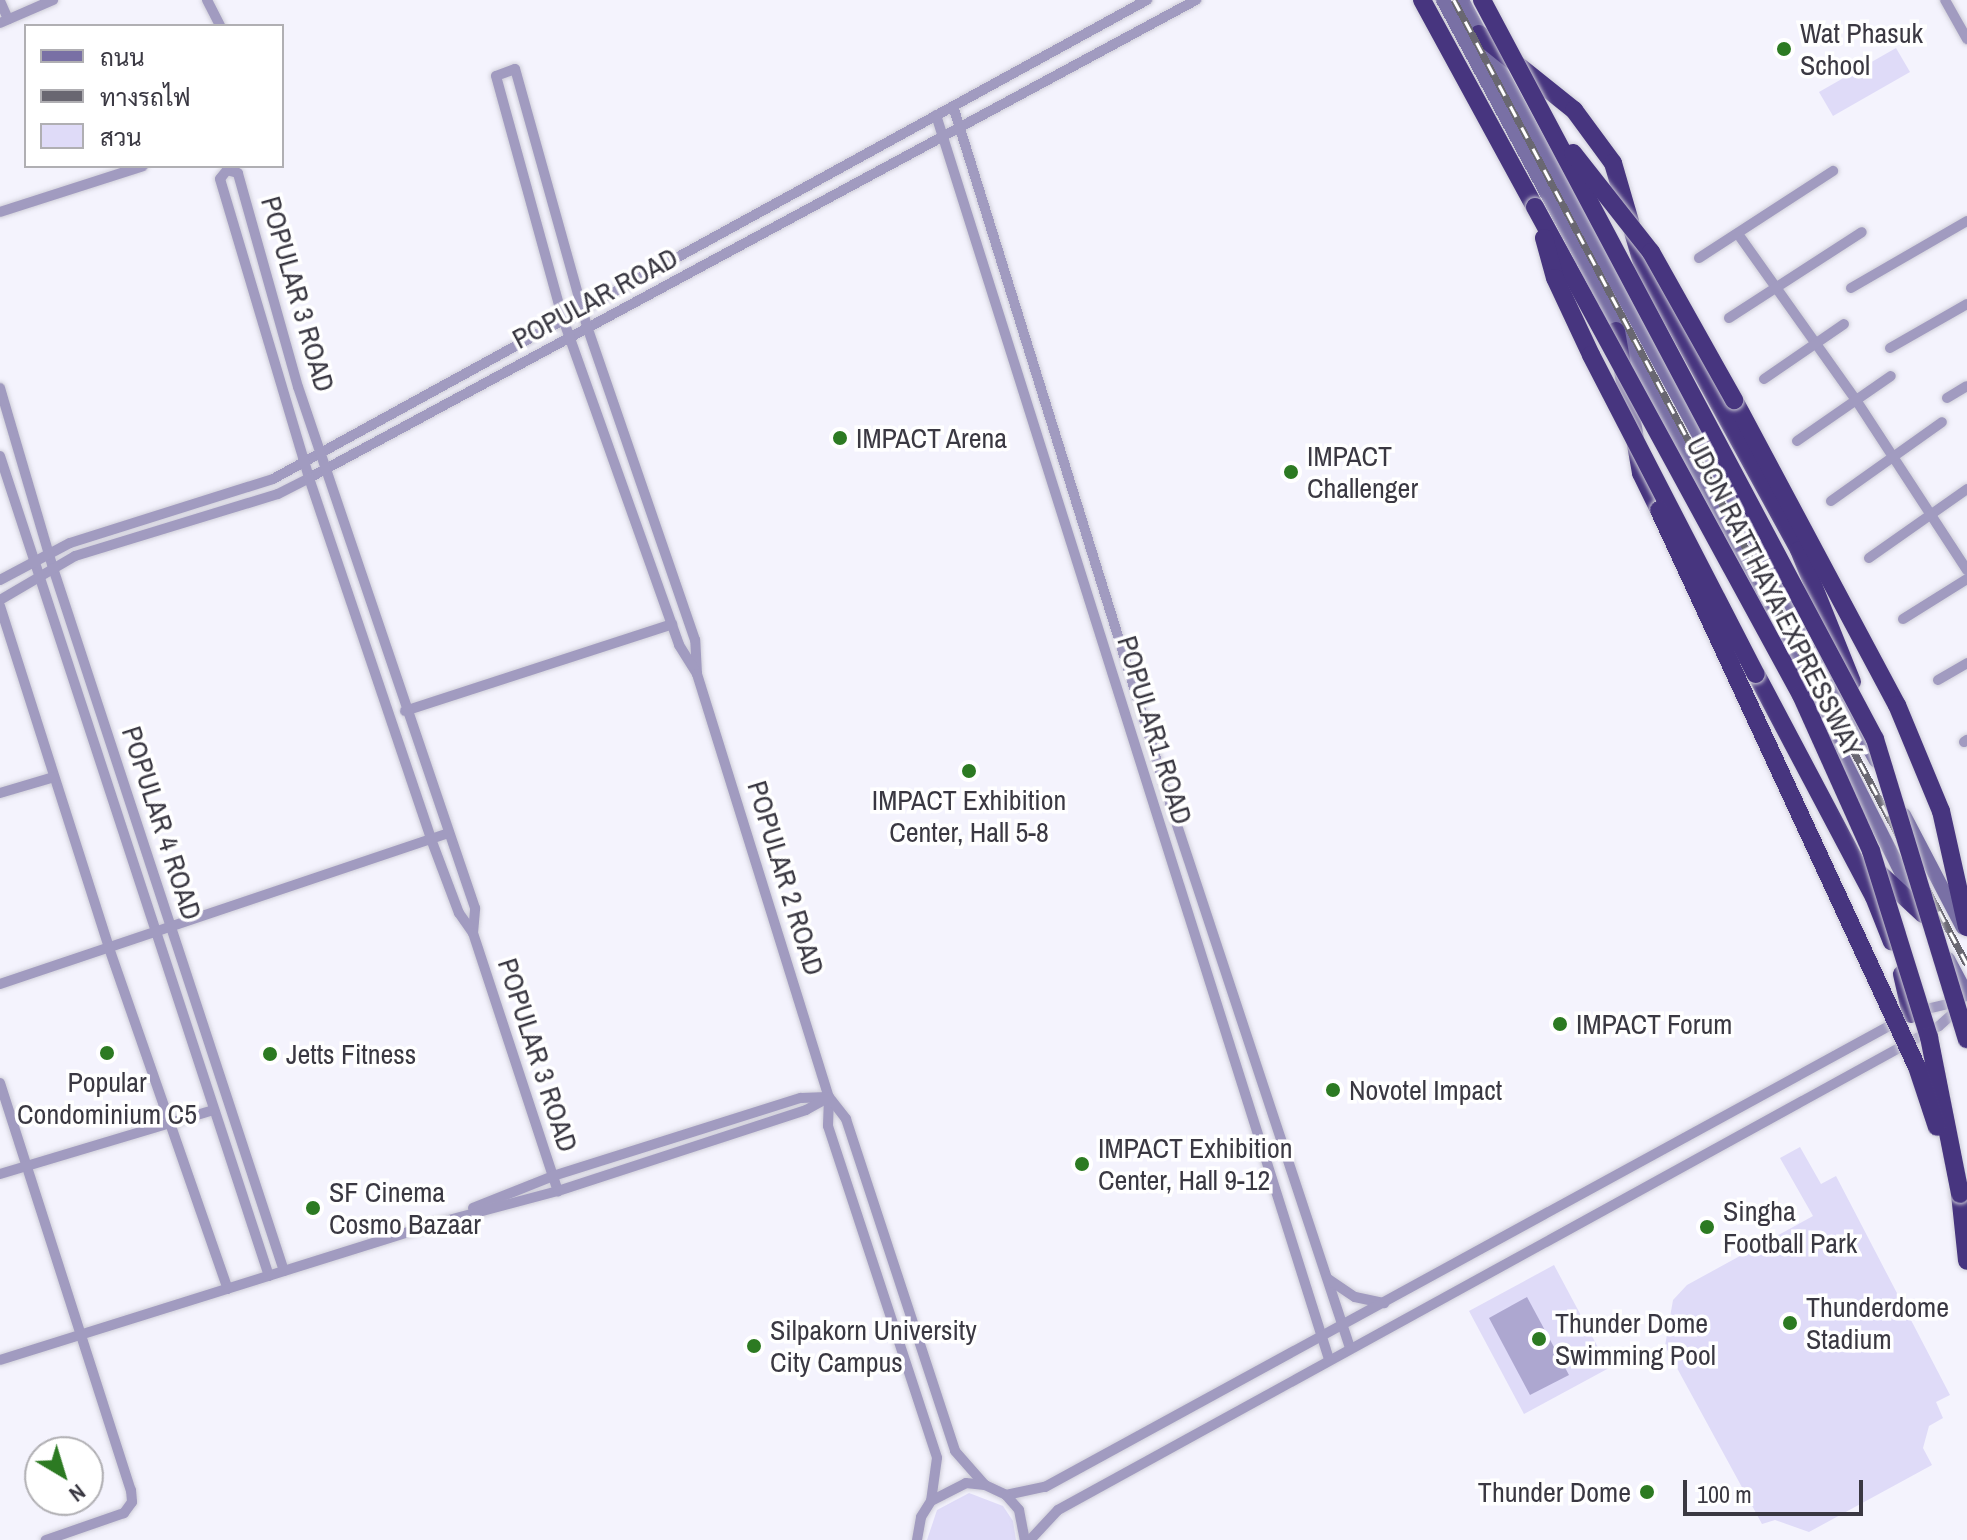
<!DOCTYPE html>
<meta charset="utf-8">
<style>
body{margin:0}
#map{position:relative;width:1967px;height:1540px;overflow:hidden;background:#f4f3fd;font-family:"Archivo Narrow",Sarabun,sans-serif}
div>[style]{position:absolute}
.green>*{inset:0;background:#dfdbf8}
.water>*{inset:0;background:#ada7d0}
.roads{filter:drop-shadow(0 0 2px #cfced8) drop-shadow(0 0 2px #cfced8)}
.street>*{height:10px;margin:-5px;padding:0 5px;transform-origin:5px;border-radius:5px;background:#a19bc0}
.secondary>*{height:14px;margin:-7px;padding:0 7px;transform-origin:7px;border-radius:7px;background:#7970a5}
.highway>*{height:18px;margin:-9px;padding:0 9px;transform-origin:9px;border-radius:9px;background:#47357f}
.rail>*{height:7px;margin-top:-3.5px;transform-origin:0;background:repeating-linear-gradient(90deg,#fff 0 12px,#696771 0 24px);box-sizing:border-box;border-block:2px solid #696771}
.bridges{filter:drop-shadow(0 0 2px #cfced8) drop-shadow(0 0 2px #cfced8)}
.highway-bridge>*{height:18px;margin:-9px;padding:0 9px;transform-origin:9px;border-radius:9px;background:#47357f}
.dots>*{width:22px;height:22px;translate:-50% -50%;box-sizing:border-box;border:4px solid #fff;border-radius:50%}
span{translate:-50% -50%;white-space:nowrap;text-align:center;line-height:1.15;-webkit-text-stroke:7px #fff;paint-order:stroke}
.poi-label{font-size:28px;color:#3a3842}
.left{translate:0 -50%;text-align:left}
.right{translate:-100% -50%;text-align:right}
.street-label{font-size:28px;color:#3a3842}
.legend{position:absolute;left:24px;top:24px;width:260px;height:144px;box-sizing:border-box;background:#fff;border:2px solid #b0afb3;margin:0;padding:10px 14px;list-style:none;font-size:24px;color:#3a3842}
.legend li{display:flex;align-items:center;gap:16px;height:40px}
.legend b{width:40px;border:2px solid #b0afb3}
.north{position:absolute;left:24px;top:1436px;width:80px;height:80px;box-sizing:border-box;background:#fff;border:2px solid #b0afb3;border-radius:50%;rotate:142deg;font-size:22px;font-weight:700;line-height:32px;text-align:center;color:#3a3842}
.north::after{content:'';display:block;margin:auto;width:28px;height:36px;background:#2c7a22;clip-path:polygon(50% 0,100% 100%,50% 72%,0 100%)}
.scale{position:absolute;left:1683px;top:1480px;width:180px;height:36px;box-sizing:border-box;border:4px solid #3a3842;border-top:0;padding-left:10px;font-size:24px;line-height:28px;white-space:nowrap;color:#3a3842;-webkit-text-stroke:6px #fff;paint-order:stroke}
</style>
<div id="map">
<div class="green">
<i style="clip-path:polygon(1896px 48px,1910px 72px,1833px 116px,1819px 92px)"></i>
<i style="clip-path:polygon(1800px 1147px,1821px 1184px,1836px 1176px,1950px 1395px,1936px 1402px,1943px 1418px,1929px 1426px,1923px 1448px,1932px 1465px,1809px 1532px,1775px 1520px,1762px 1524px,1665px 1346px,1673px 1300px,1687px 1285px,1813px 1216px,1780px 1158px)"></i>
<i style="clip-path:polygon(1554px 1265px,1609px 1368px,1524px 1414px,1469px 1311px)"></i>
<i style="clip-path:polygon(969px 1493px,1003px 1506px,1013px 1521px,1016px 1540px,927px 1540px,937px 1510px)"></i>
</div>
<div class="water">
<i style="clip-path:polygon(1527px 1297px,1569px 1375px,1530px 1395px,1489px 1318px)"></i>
</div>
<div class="roads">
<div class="street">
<i style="left:207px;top:0;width:29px;rotate:63deg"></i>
<i style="left:1945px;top:0;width:45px;rotate:60.6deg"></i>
<i style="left:0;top:1px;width:20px;rotate:66deg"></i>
<i style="left:0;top:23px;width:58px;rotate:-23.5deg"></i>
<i style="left:953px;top:106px;width:744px;rotate:72.71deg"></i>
<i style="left:1174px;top:816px;width:560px;rotate:71.69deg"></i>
<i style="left:936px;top:115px;width:1305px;rotate:72.47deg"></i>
<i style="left:0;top:212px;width:150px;rotate:-17.8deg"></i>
<i style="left:1738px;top:234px;width:204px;rotate:54.6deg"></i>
<i style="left:1856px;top:400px;width:203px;rotate:56.9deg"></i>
<i style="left:1699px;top:258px;width:160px;rotate:-33deg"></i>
<i style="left:1851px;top:288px;width:134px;rotate:-30deg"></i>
<i style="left:1729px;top:318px;width:158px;rotate:-32.9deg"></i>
<i style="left:1890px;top:348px;width:89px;rotate:-29.7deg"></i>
<i style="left:1764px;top:379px;width:97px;rotate:-34.5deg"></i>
<i style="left:0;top:388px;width:188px;rotate:73.6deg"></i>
<i style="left:53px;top:568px;width:740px;rotate:71.81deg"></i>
<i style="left:1947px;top:398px;width:23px;rotate:-31deg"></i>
<i style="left:1797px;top:441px;width:114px;rotate:-34.7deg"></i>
<i style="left:0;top:456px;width:863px;rotate:71.84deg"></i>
<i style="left:1831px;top:501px;width:136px;rotate:-35.4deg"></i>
<i style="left:1869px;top:558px;width:120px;rotate:-35.1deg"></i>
<i style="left:0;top:580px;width:79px;rotate:-27.9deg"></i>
<i style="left:70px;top:543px;width:213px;rotate:-17.5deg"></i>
<i style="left:273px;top:479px;width:997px;rotate:-28.73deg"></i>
<i style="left:0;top:600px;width:87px;rotate:-30.4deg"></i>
<i style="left:75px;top:556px;width:212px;rotate:-17deg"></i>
<i style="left:278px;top:494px;width:35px;rotate:-27deg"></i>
<i style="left:309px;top:478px;width:1008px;rotate:-28.32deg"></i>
<i style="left:0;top:606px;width:359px;rotate:72.3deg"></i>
<i style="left:109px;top:948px;width:361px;rotate:70.8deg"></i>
<i style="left:1903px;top:619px;width:75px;rotate:-32deg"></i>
<i style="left:697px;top:674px;width:34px;rotate:-93deg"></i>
<i style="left:695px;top:640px;width:328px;rotate:-109deg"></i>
<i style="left:588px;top:330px;width:271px;rotate:-105.6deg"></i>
<i style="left:515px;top:69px;width:20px;rotate:160deg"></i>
<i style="left:496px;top:76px;width:249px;rotate:74.6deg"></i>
<i style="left:562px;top:316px;width:349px;rotate:70.4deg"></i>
<i style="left:679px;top:645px;width:34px;rotate:58deg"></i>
<i style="left:697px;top:674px;width:443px;rotate:72.7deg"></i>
<i style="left:829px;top:1097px;width:29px;rotate:92deg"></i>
<i style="left:828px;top:1126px;width:349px;rotate:71.8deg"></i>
<i style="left:937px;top:1458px;width:43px;rotate:97.9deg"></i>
<i style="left:1938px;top:680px;width:34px;rotate:-30deg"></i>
<i style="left:405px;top:711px;width:281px;rotate:-18deg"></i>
<i style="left:1964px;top:742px;width:4px;rotate:-34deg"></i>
<i style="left:0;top:793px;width:56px;rotate:-16.5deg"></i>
<i style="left:473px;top:933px;width:25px;rotate:-85deg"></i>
<i style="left:475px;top:908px;width:550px;rotate:-108.76deg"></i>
<i style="left:298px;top:387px;width:222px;rotate:-105.7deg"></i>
<i style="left:238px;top:173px;width:11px;rotate:-165deg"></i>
<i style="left:227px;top:170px;width:11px;rotate:128deg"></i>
<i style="left:220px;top:179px;width:312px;rotate:73.4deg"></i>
<i style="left:309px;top:478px;width:381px;rotate:71.3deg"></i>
<i style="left:431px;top:839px;width:79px;rotate:69.3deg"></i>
<i style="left:459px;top:913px;width:24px;rotate:55deg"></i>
<i style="left:473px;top:933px;width:272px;rotate:71.8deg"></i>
<i style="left:0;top:984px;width:473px;rotate:-18.6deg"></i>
<i style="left:1918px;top:1011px;width:44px;rotate:-13.1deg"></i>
<i style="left:0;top:1083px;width:428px;rotate:72.2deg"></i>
<i style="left:131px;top:1490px;width:12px;rotate:85deg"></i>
<i style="left:132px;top:1502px;width:14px;rotate:126deg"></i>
<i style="left:124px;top:1513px;width:83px;rotate:160.9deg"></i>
<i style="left:829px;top:1097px;width:28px;rotate:52deg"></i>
<i style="left:846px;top:1119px;width:349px;rotate:71.8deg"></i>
<i style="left:955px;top:1451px;width:45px;rotate:48.6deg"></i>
<i style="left:0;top:1174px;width:223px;rotate:-16.7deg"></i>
<i style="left:473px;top:1208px;width:86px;rotate:-21.8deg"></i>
<i style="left:553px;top:1176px;width:260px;rotate:-17.5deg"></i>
<i style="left:801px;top:1098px;width:26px;rotate:-2deg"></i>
<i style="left:1328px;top:1279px;width:32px;rotate:34deg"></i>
<i style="left:1355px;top:1297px;width:30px;rotate:12deg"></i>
<i style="left:0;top:1360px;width:451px;rotate:-17.4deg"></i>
<i style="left:430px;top:1225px;width:132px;rotate:-14.9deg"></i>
<i style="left:558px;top:1191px;width:261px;rotate:-18.1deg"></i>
<i style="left:806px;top:1110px;width:26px;rotate:-29deg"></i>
<i style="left:1006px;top:1495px;width:40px;rotate:-12deg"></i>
<i style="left:1045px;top:1487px;width:974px;rotate:-28.64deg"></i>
<i style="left:917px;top:1540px;width:23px;rotate:-80deg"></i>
<i style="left:921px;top:1517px;width:19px;rotate:-58deg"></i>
<i style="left:931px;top:1501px;width:39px;rotate:-27deg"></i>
<i style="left:966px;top:1483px;width:19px;rotate:6deg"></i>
<i style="left:985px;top:1485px;width:23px;rotate:25deg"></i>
<i style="left:1006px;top:1495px;width:20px;rotate:49deg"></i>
<i style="left:1019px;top:1510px;width:31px;rotate:79deg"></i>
<i style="left:1030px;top:1540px;width:41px;rotate:-47deg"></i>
<i style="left:1058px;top:1510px;width:1005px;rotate:-28.78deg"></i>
<i style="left:1939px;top:1026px;width:27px;rotate:-42deg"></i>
</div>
<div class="secondary">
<i style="left:1443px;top:0;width:603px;rotate:61.78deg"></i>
<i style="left:1728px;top:531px;width:420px;rotate:63.1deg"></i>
<i style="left:1462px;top:0;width:866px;rotate:61.45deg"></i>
<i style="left:1904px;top:815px;width:127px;rotate:62.4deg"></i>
<i style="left:1948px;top:959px;width:40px;rotate:62deg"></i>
</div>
<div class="highway">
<i style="left:1422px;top:0;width:236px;rotate:61.4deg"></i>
<i style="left:1479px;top:34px;width:122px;rotate:38.7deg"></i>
<i style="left:1574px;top:110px;width:66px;rotate:53.7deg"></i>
<i style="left:1613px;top:163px;width:107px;rotate:73.8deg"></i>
<i style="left:1643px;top:266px;width:324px;rotate:61.2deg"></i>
<i style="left:1799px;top:550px;width:142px;rotate:68.1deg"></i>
<i style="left:1616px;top:331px;width:144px;rotate:80deg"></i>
<i style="left:1641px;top:473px;width:41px;rotate:64.1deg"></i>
<i style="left:1734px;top:400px;width:346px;rotate:61.9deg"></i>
<i style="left:1897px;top:705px;width:115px;rotate:67.5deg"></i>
<i style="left:1941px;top:811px;width:119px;rotate:77.4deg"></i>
<i style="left:1756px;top:674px;width:252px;rotate:62.1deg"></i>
<i style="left:1874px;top:897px;width:48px;rotate:68.2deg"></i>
<i style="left:1878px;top:872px;width:62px;rotate:43deg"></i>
<i style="left:1902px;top:974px;width:41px;rotate:77.3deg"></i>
<i style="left:1960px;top:1194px;width:67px;rotate:84deg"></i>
</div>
</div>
<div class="rail">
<i style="left:1454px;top:0;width:1092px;rotate:61.98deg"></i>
</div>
<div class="bridges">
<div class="highway-bridge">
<i style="left:1482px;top:0;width:837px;rotate:62deg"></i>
<i style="left:1875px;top:739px;width:314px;rotate:73deg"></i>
<i style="left:1573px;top:153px;width:126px;rotate:51.8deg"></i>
<i style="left:1651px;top:252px;width:170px;rotate:60.7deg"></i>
<i style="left:1535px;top:207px;width:556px;rotate:61.41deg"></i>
<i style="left:1801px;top:695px;width:171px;rotate:65.8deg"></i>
<i style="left:1871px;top:851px;width:195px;rotate:72.7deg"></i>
<i style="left:1929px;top:1037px;width:160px;rotate:78.8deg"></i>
<i style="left:1544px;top:238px;width:41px;rotate:74.6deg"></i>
<i style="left:1555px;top:278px;width:85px;rotate:64.9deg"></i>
<i style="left:1591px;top:355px;width:359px;rotate:62.7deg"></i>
<i style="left:1659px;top:510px;width:614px;rotate:65.15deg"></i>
<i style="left:1917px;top:1067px;width:63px;rotate:71.6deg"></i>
</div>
</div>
<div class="dots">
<i style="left:1784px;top:49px;background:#2c7a22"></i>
<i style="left:840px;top:438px;background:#2c7a22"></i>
<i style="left:1291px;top:472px;background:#2c7a22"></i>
<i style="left:969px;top:771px;background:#2c7a22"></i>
<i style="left:1560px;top:1024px;background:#2c7a22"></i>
<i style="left:107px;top:1053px;background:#2c7a22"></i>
<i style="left:270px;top:1054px;background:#2c7a22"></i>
<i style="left:1333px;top:1090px;background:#2c7a22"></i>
<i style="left:1082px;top:1164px;background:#2c7a22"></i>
<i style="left:313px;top:1208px;background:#2c7a22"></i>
<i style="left:1707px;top:1227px;background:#2c7a22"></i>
<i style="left:1790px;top:1323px;background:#2c7a22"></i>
<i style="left:1539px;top:1339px;background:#2c7a22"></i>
<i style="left:754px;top:1346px;background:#2c7a22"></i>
<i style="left:1647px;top:1492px;background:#2c7a22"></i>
</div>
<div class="poi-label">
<span class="left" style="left:1800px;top:49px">Wat Phasuk<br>School</span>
<span class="left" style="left:856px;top:438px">IMPACT Arena</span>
<span class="left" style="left:1307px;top:472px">IMPACT<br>Challenger</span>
<span style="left:969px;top:816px">IMPACT Exhibition<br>Center, Hall 5-8</span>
<span class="left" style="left:1576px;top:1024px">IMPACT Forum</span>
<span class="left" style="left:286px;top:1054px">Jetts Fitness</span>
<span style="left:107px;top:1098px">Popular<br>Condominium C5</span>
<span class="left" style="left:1349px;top:1090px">Novotel Impact</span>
<span class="left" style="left:1098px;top:1164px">IMPACT Exhibition<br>Center, Hall 9-12</span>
<span class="left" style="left:329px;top:1208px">SF Cinema<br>Cosmo Bazaar</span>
<span class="left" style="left:1723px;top:1227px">Singha<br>Football Park</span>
<span class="left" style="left:1806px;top:1323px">Thunderdome<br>Stadium</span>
<span class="left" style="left:1555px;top:1339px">Thunder Dome<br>Swimming Pool</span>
<span class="left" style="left:770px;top:1346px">Silpakorn University<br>City Campus</span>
<span class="right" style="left:1631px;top:1492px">Thunder Dome</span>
</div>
<div class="street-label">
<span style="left:298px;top:294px;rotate:74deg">POPULAR 3 ROAD</span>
<span style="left:595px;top:298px;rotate:-28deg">POPULAR ROAD</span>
<span style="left:1775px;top:597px;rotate:63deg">UDON RATTHAYA EXPRESSWAY</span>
<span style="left:1155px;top:730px;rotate:73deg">POPULAR1 ROAD</span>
<span style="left:162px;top:823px;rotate:72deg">POPULAR 4 ROAD</span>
<span style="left:786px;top:878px;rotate:73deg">POPULAR 2 ROAD</span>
<span style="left:538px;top:1055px;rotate:72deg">POPULAR 3 ROAD</span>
</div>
<ul class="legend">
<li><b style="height:10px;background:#7970a5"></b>ถนน</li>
<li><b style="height:10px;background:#696771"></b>ทางรถไฟ</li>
<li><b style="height:22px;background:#dfdbf8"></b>สวน</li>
</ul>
<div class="north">N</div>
<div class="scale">100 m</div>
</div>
